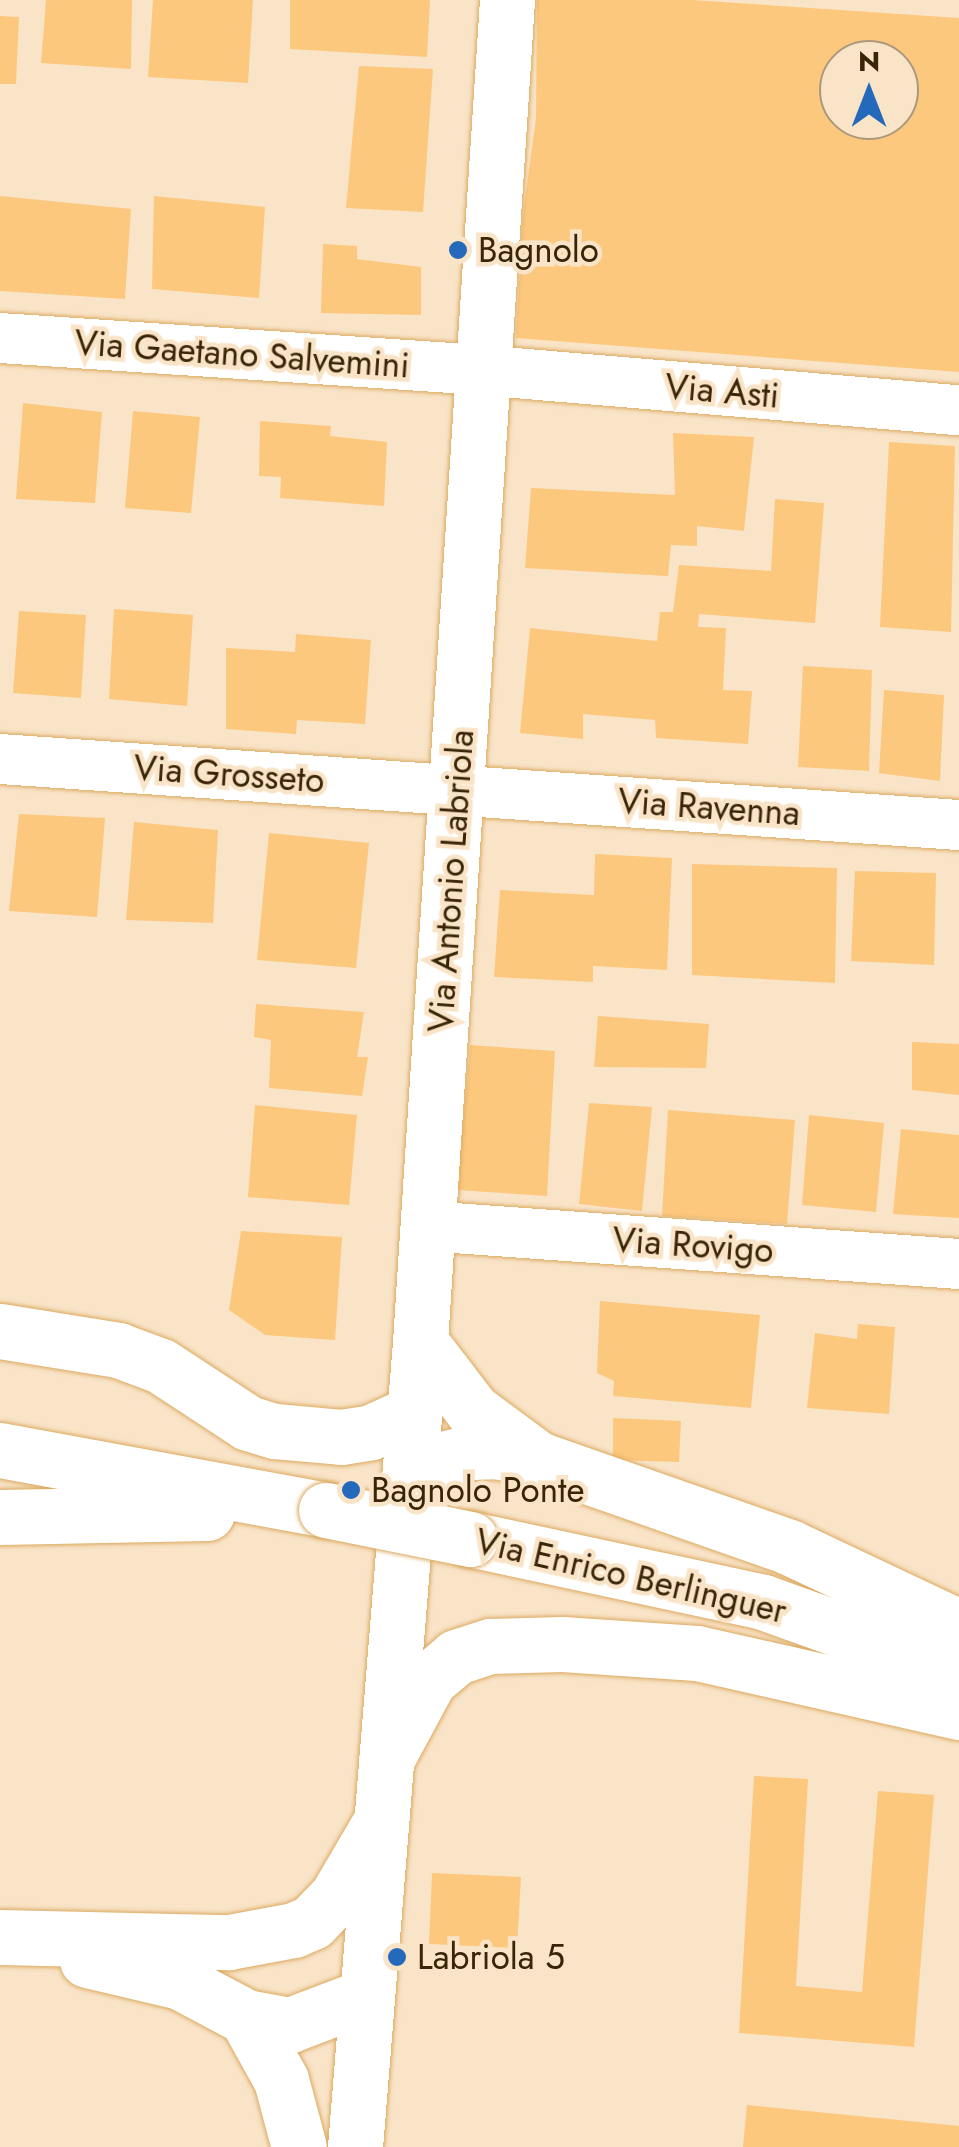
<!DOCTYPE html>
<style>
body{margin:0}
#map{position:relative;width:959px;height:2147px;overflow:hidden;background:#f9e4c8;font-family:Jost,sans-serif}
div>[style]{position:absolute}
.building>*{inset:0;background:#fcc87e}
.roads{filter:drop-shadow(0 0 2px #dcaa61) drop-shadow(0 0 2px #dcaa61)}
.minor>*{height:50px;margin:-25px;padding:0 25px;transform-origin:25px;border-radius:25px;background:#fff}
.tertiary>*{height:55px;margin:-27.5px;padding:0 27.5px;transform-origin:27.5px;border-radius:27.5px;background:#fff}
.secondary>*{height:55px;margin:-27.5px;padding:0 27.5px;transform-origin:27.5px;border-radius:27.5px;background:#fff}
.bridges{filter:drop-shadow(0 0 2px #dcaa61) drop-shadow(0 0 2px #dcaa61)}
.secondary-bridge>*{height:55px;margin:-27.5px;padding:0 27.5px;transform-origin:27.5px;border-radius:27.5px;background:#fff}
.dots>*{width:28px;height:28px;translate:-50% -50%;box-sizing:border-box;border:5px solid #f9e4c8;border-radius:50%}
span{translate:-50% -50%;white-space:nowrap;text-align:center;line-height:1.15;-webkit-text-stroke:9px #f9e4c8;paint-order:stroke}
.poi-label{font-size:35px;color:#392505}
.left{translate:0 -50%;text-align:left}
.street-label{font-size:35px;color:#392505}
.north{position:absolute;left:819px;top:40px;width:100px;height:100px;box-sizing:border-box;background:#f9e4c8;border:2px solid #ac987a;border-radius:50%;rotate:0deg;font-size:28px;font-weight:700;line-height:40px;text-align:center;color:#392505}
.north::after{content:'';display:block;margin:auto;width:35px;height:45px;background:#2469ba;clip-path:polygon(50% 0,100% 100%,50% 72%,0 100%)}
</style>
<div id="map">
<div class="building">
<i style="clip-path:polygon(46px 0,132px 0,131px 69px,41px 63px)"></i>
<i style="clip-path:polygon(153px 0,253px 0,248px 83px,148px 77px)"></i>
<i style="clip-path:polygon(290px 0,430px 0,427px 57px,290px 49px)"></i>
<i style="clip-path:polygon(evenodd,537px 0,692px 0,959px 18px,959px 372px,516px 338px,523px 214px,536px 118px,537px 0,839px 60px,899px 60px,899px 120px,839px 120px,839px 60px)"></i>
<i style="clip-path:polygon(0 16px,19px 17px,16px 84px,0 84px)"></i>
<i style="clip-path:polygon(359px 66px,433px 69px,423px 212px,346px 208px)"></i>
<i style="clip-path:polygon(0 196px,131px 209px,125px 299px,0 291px)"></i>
<i style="clip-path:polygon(154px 196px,265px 207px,259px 298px,152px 289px)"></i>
<i style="clip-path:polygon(323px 244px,357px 246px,357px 259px,421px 267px,421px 315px,321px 313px)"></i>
<i style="clip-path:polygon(23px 403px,102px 412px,95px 503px,16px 499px)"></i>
<i style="clip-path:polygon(133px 411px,200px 417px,191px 513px,125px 508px)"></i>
<i style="clip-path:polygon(260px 421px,331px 426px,330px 436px,387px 442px,384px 506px,280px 498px,281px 477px,259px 476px)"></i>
<i style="clip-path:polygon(673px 433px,754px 437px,744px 531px,697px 526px,697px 546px,671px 545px,668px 576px,525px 568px,531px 488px,675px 495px)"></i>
<i style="clip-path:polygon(889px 442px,955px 446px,951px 632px,880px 627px)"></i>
<i style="clip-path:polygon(775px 499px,824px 503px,815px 623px,699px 614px,698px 627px,726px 628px,723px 690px,752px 691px,748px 744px,656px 738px,655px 720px,583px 714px,583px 739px,520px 733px,530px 628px,657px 641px,660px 612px,673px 612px,679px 565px,771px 571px)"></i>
<i style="clip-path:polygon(114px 609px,193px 615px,187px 706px,109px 699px)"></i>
<i style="clip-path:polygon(19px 611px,86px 615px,81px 698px,13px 693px)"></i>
<i style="clip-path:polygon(296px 634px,371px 640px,365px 724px,297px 720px,296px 734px,226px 729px,226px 648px,295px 652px)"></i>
<i style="clip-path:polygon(803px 666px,872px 670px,869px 771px,798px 767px)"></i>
<i style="clip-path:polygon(884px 690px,944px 695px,940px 781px,879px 773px)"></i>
<i style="clip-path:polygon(19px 814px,105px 818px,97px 917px,9px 911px)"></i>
<i style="clip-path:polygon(134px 822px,218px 830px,213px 923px,126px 920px)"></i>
<i style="clip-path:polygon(269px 833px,369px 843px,356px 968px,257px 960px)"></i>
<i style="clip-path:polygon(595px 854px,672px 858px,667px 970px,593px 966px,593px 982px,494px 977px,500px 890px,594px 895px)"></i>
<i style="clip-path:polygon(692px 864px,837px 868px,835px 983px,692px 975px)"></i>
<i style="clip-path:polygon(855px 871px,936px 873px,934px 965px,851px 961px)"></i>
<i style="clip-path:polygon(256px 1004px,364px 1012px,357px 1057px,368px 1057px,362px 1096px,269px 1088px,271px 1040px,254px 1037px)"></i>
<i style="clip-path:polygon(598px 1016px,709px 1024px,706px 1068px,594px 1067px)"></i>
<i style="clip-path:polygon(912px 1042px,959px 1044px,959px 1095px,912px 1090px)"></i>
<i style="clip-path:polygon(470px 1045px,555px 1051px,547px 1196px,457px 1190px)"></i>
<i style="clip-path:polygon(589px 1103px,652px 1107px,642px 1211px,579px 1204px)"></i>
<i style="clip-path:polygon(255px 1105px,357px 1115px,349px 1205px,248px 1197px)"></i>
<i style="clip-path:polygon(668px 1110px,795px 1120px,787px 1224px,662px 1216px)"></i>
<i style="clip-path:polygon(809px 1115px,884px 1123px,876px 1212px,802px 1205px)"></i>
<i style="clip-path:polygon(901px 1129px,959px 1135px,959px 1218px,893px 1214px)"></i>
<i style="clip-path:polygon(241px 1231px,342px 1237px,335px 1340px,265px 1335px,229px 1310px)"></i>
<i style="clip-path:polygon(600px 1301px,760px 1315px,751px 1408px,613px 1396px,614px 1381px,597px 1373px)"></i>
<i style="clip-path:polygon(858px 1324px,895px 1327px,889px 1414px,807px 1408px,815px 1333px,857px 1339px)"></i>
<i style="clip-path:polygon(613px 1418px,681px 1421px,679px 1462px,613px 1460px)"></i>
<i style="clip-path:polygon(754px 1776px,808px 1779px,796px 1986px,862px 1992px,878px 1791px,934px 1795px,914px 2047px,739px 2033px)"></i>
<i style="clip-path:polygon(432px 1873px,521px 1877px,517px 1948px,429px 1944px)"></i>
<i style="clip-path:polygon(747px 2105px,959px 2126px,959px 2147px,743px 2147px)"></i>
</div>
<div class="roads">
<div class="minor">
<i style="left:0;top:338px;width:468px;rotate:3.8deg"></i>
<i style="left:467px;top:369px;width:494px;rotate:4.8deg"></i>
<i style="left:0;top:759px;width:961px;rotate:3.94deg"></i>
<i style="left:426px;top:1226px;width:534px;rotate:4.08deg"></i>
</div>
<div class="tertiary">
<i style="left:355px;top:2147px;width:808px;rotate:-85.38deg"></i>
<i style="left:420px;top:1342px;width:1345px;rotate:-86.29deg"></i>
</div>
<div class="secondary">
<i style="left:0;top:1331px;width:120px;rotate:9.1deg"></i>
<i style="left:118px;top:1350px;width:46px;rotate:20.4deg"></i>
<i style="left:161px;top:1366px;width:104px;rotate:33.2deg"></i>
<i style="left:248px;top:1423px;width:28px;rotate:17deg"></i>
<i style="left:275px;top:1431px;width:66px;rotate:5.2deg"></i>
<i style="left:341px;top:1437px;width:30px;rotate:-9deg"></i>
<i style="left:371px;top:1432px;width:46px;rotate:-24.3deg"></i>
<i style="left:420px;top:1342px;width:87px;rotate:52.5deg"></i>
<i style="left:473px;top:1411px;width:76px;rotate:36.4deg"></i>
<i style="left:0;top:1450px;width:331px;rotate:10.4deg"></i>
<i style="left:406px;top:1484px;width:41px;rotate:-36deg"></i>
<i style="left:439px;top:1460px;width:34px;rotate:-14deg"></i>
<i style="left:472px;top:1452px;width:24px;rotate:-2deg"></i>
<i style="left:496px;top:1451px;width:46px;rotate:11.3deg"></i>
<i style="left:541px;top:1460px;width:263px;rotate:19.3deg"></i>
<i style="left:789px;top:1547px;width:188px;rotate:25.2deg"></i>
<i style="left:0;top:1517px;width:207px;rotate:-1.1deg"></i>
<i style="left:470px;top:1539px;width:300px;rotate:12.1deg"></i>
<i style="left:763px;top:1602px;width:208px;rotate:19.7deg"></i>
<i style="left:386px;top:1760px;width:91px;rotate:-61.7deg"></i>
<i style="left:429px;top:1680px;width:35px;rotate:-40deg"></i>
<i style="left:456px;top:1657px;width:36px;rotate:-18deg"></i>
<i style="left:490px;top:1646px;width:72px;rotate:-1.6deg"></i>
<i style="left:562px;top:1644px;width:135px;rotate:3.8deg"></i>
<i style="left:697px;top:1653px;width:269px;rotate:12.7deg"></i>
<i style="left:0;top:1937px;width:229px;rotate:1.3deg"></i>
<i style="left:229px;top:1942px;width:66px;rotate:-10.5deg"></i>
<i style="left:294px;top:1930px;width:20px;rotate:-24deg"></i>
<i style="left:312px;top:1922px;width:36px;rotate:-46deg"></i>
<i style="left:337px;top:1896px;width:87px;rotate:-59.6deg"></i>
<i style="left:87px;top:1960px;width:96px;rotate:13.3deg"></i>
<i style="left:180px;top:1982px;width:75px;rotate:27.9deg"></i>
<i style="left:246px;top:2017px;width:72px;rotate:60.9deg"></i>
<i style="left:281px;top:2080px;width:69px;rotate:75deg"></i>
<i style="left:246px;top:2017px;width:45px;rotate:10.3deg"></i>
<i style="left:290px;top:2025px;width:81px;rotate:-20.9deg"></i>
</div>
</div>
<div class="bridges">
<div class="secondary-bridge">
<i style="left:326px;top:1510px;width:147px;rotate:11.4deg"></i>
</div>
</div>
<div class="dots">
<i style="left:458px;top:250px;background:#2469ba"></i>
<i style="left:351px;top:1490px;background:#2469ba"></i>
<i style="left:397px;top:1957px;background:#2469ba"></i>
</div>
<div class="poi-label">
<span class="left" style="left:478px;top:250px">Bagnolo</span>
<span class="left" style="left:371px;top:1490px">Bagnolo Ponte</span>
<span class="left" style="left:417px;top:1957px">Labriola 5</span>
</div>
<div class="street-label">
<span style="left:242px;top:354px;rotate:4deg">Via Gaetano Salvemini</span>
<span style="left:722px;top:391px;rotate:5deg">Via Asti</span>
<span style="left:229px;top:774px;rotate:4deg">Via Grosseto</span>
<span style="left:709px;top:807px;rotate:4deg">Via Ravenna</span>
<span style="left:451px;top:881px;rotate:-86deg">Via Antonio Labriola</span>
<span style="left:693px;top:1245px;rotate:4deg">Via Rovigo</span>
<span style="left:631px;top:1576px;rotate:13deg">Via Enrico Berlinguer</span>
</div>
<div class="north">N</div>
</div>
